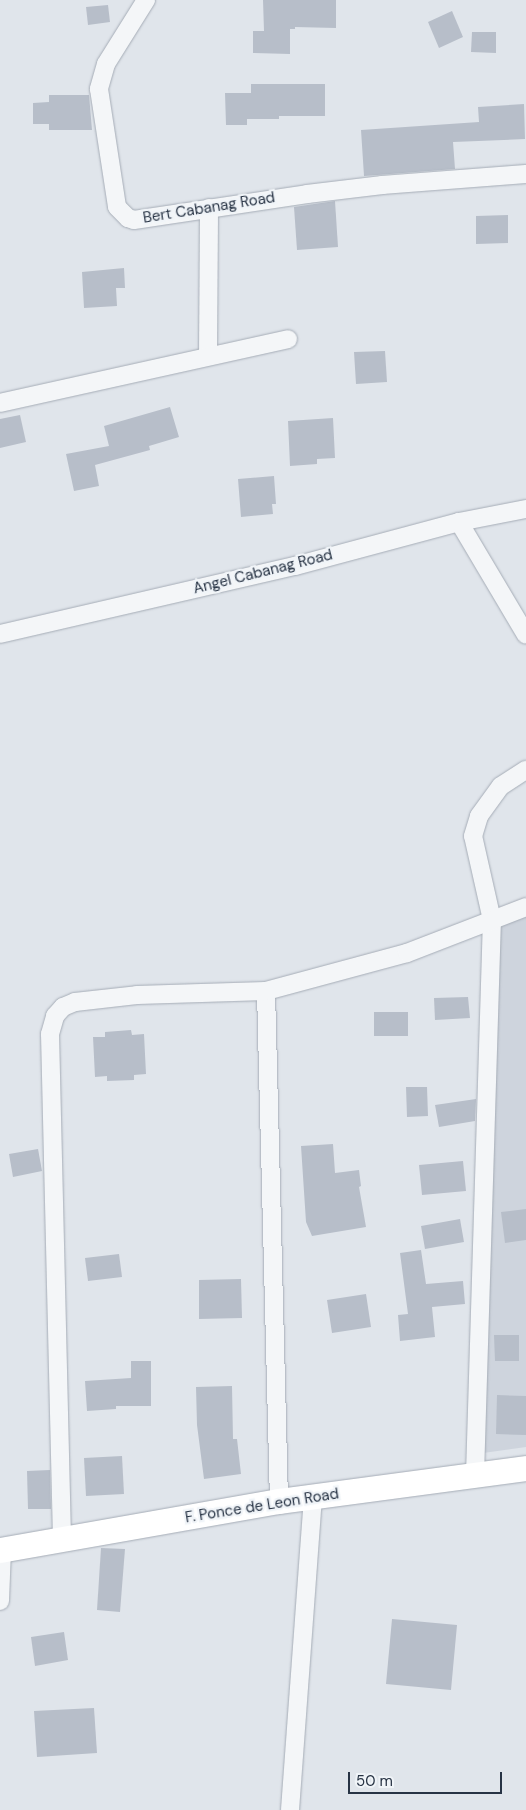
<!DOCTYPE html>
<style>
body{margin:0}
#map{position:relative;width:526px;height:1810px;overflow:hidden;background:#e0e5eb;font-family:"DM Sans",sans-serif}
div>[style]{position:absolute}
.built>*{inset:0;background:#ced4dd}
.building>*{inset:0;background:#b7bec9}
.roads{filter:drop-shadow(0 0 1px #a5acb6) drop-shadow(0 0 1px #a5acb6)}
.street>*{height:18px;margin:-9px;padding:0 9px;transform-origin:9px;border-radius:9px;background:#f4f6f8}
.secondary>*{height:25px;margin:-12.5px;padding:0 12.5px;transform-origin:12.5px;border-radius:12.5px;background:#fff}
span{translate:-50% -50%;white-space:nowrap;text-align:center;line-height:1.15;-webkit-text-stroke:4.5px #f0f4f8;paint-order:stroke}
.street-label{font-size:15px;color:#273344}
.scale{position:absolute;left:348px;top:1772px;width:154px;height:22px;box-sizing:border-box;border:2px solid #273344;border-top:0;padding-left:6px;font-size:15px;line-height:18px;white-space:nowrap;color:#273344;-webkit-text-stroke:4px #f0f4f8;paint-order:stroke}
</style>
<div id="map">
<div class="built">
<i style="clip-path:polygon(526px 917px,526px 1447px,476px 1454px,492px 920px)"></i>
</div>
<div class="building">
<i style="clip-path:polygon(263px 0,336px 0,336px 28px,295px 27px,295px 29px,290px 29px,290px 54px,253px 53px,253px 31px,264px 31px)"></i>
<i style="clip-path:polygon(108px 5px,110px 22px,88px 25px,86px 7px)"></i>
<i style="clip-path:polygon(452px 11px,463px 37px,439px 48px,428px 22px)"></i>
<i style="clip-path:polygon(472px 32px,496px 32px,496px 53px,471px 52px)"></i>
<i style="clip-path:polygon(251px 84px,325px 84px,325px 116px,279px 116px,279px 119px,247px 119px,247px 125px,226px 125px,225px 93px,251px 93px)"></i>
<i style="clip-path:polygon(49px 95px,89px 95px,92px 130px,49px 130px,49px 124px,33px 124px,33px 103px,49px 102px)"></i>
<i style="clip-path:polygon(524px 104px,525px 139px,453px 142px,455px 169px,364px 176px,361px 130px,479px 122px,478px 107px)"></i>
<i style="clip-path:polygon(335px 201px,338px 247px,297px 250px,294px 207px)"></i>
<i style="clip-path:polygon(508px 215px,508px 243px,476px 244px,476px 216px)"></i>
<i style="clip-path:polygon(124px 268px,125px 288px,116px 288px,117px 306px,84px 308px,82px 272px)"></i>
<i style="clip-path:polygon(385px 351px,387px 382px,356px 384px,354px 352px)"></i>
<i style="clip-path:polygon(170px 407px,179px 437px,149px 446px,150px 450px,95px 465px,99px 486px,74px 491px,66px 454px,109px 446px,104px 426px)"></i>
<i style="clip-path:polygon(20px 415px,26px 442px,0 448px,0 419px)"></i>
<i style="clip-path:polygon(333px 418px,335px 458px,317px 459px,317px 464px,290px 466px,288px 421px)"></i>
<i style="clip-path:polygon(274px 476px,276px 504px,272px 504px,273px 514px,241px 517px,238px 479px)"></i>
<i style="clip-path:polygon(468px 997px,470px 1018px,435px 1020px,434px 998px)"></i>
<i style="clip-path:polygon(374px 1012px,408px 1012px,408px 1036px,374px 1036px)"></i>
<i style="clip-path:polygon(131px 1030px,132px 1035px,144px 1034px,146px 1074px,134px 1075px,134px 1080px,107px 1081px,107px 1076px,95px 1077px,93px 1037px,105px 1037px,105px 1032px)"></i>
<i style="clip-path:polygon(406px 1087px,427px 1087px,428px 1116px,407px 1117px)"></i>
<i style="clip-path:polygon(476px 1099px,475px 1121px,439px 1127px,435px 1105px)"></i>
<i style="clip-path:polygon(333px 1144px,335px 1173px,359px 1170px,361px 1186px,359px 1187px,366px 1227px,312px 1236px,306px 1222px,301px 1146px)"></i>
<i style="clip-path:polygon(38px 1149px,42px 1171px,13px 1177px,9px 1154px)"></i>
<i style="clip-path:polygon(463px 1161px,466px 1191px,422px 1195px,419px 1165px)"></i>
<i style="clip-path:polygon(526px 1209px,526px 1240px,505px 1243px,501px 1212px)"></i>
<i style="clip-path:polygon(460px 1219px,464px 1242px,425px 1249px,421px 1226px)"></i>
<i style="clip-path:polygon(421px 1250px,426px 1284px,463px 1281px,465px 1304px,432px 1307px,435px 1337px,400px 1341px,398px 1315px,408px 1314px,400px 1253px)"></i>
<i style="clip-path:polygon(119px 1254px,122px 1277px,88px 1281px,85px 1258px)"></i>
<i style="clip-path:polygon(241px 1279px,242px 1318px,199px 1319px,199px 1280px)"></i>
<i style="clip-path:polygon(366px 1294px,371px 1327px,332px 1333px,327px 1300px)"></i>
<i style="clip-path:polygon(494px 1335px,519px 1335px,519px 1361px,495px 1361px)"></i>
<i style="clip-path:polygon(131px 1361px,151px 1361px,151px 1406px,116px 1406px,116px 1409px,87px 1411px,85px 1381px,131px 1378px)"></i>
<i style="clip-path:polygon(232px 1386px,233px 1439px,237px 1439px,241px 1474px,204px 1479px,197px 1425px,196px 1387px)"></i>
<i style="clip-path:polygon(497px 1395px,526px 1396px,526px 1435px,496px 1434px)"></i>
<i style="clip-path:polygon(122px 1456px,124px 1494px,86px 1496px,84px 1458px)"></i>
<i style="clip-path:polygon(50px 1470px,51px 1509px,28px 1509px,27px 1471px)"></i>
<i style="clip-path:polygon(101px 1548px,125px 1549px,120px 1612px,97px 1610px)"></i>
<i style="clip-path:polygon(392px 1619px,457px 1625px,451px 1690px,386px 1684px)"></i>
<i style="clip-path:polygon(64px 1632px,68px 1660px,35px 1666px,31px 1637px)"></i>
<i style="clip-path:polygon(94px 1708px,97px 1753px,37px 1757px,34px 1711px)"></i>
</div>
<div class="roads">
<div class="street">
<i style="left:146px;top:0;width:75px;rotate:122deg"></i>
<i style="left:106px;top:64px;width:26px;rotate:106deg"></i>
<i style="left:99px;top:89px;width:119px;rotate:81.3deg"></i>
<i style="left:117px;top:207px;width:16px;rotate:45deg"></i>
<i style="left:128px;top:218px;width:6px;rotate:18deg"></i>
<i style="left:134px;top:220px;width:175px;rotate:-8.5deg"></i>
<i style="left:307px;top:194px;width:76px;rotate:-6.8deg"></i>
<i style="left:382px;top:185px;width:144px;rotate:-4.4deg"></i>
<i style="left:208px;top:356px;width:148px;rotate:-89.6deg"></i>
<i style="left:0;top:403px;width:295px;rotate:-12.5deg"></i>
<i style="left:459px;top:522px;width:131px;rotate:59.3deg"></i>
<i style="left:0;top:634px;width:303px;rotate:-13deg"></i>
<i style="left:295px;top:566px;width:170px;rotate:-15deg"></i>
<i style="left:459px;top:522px;width:68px;rotate:-11deg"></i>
<i style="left:266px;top:991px;width:510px;rotate:88.54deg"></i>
<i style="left:475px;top:1475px;width:555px;rotate:-88.25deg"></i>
<i style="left:492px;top:920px;width:86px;rotate:-102.7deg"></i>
<i style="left:473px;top:836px;width:21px;rotate:-73deg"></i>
<i style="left:479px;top:816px;width:37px;rotate:-54deg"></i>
<i style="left:501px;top:786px;width:30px;rotate:-33deg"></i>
<i style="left:62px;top:1539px;width:505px;rotate:-91.36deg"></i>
<i style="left:50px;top:1034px;width:19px;rotate:-74deg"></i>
<i style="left:55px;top:1016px;width:12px;rotate:-48deg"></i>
<i style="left:63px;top:1007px;width:13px;rotate:-23deg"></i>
<i style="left:75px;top:1002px;width:62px;rotate:-6.4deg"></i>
<i style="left:137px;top:995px;width:129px;rotate:-1.8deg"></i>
<i style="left:266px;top:991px;width:146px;rotate:-15.1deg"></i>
<i style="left:407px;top:953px;width:128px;rotate:-21.1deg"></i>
<i style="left:0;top:1601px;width:51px;rotate:-87.8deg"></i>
<i style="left:290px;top:1810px;width:314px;rotate:-85.8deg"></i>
</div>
<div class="secondary">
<i style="left:0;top:1550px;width:283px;rotate:-10deg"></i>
<i style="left:279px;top:1501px;width:249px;rotate:-7.6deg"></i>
</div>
</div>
<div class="street-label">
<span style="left:209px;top:208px;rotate:-9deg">Bert Cabanag Road</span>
<span style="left:263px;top:572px;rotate:-14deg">Angel Cabanag Road</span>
<span style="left:262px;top:1506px;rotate:-9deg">F. Ponce de Leon Road</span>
</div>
<div class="scale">50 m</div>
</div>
